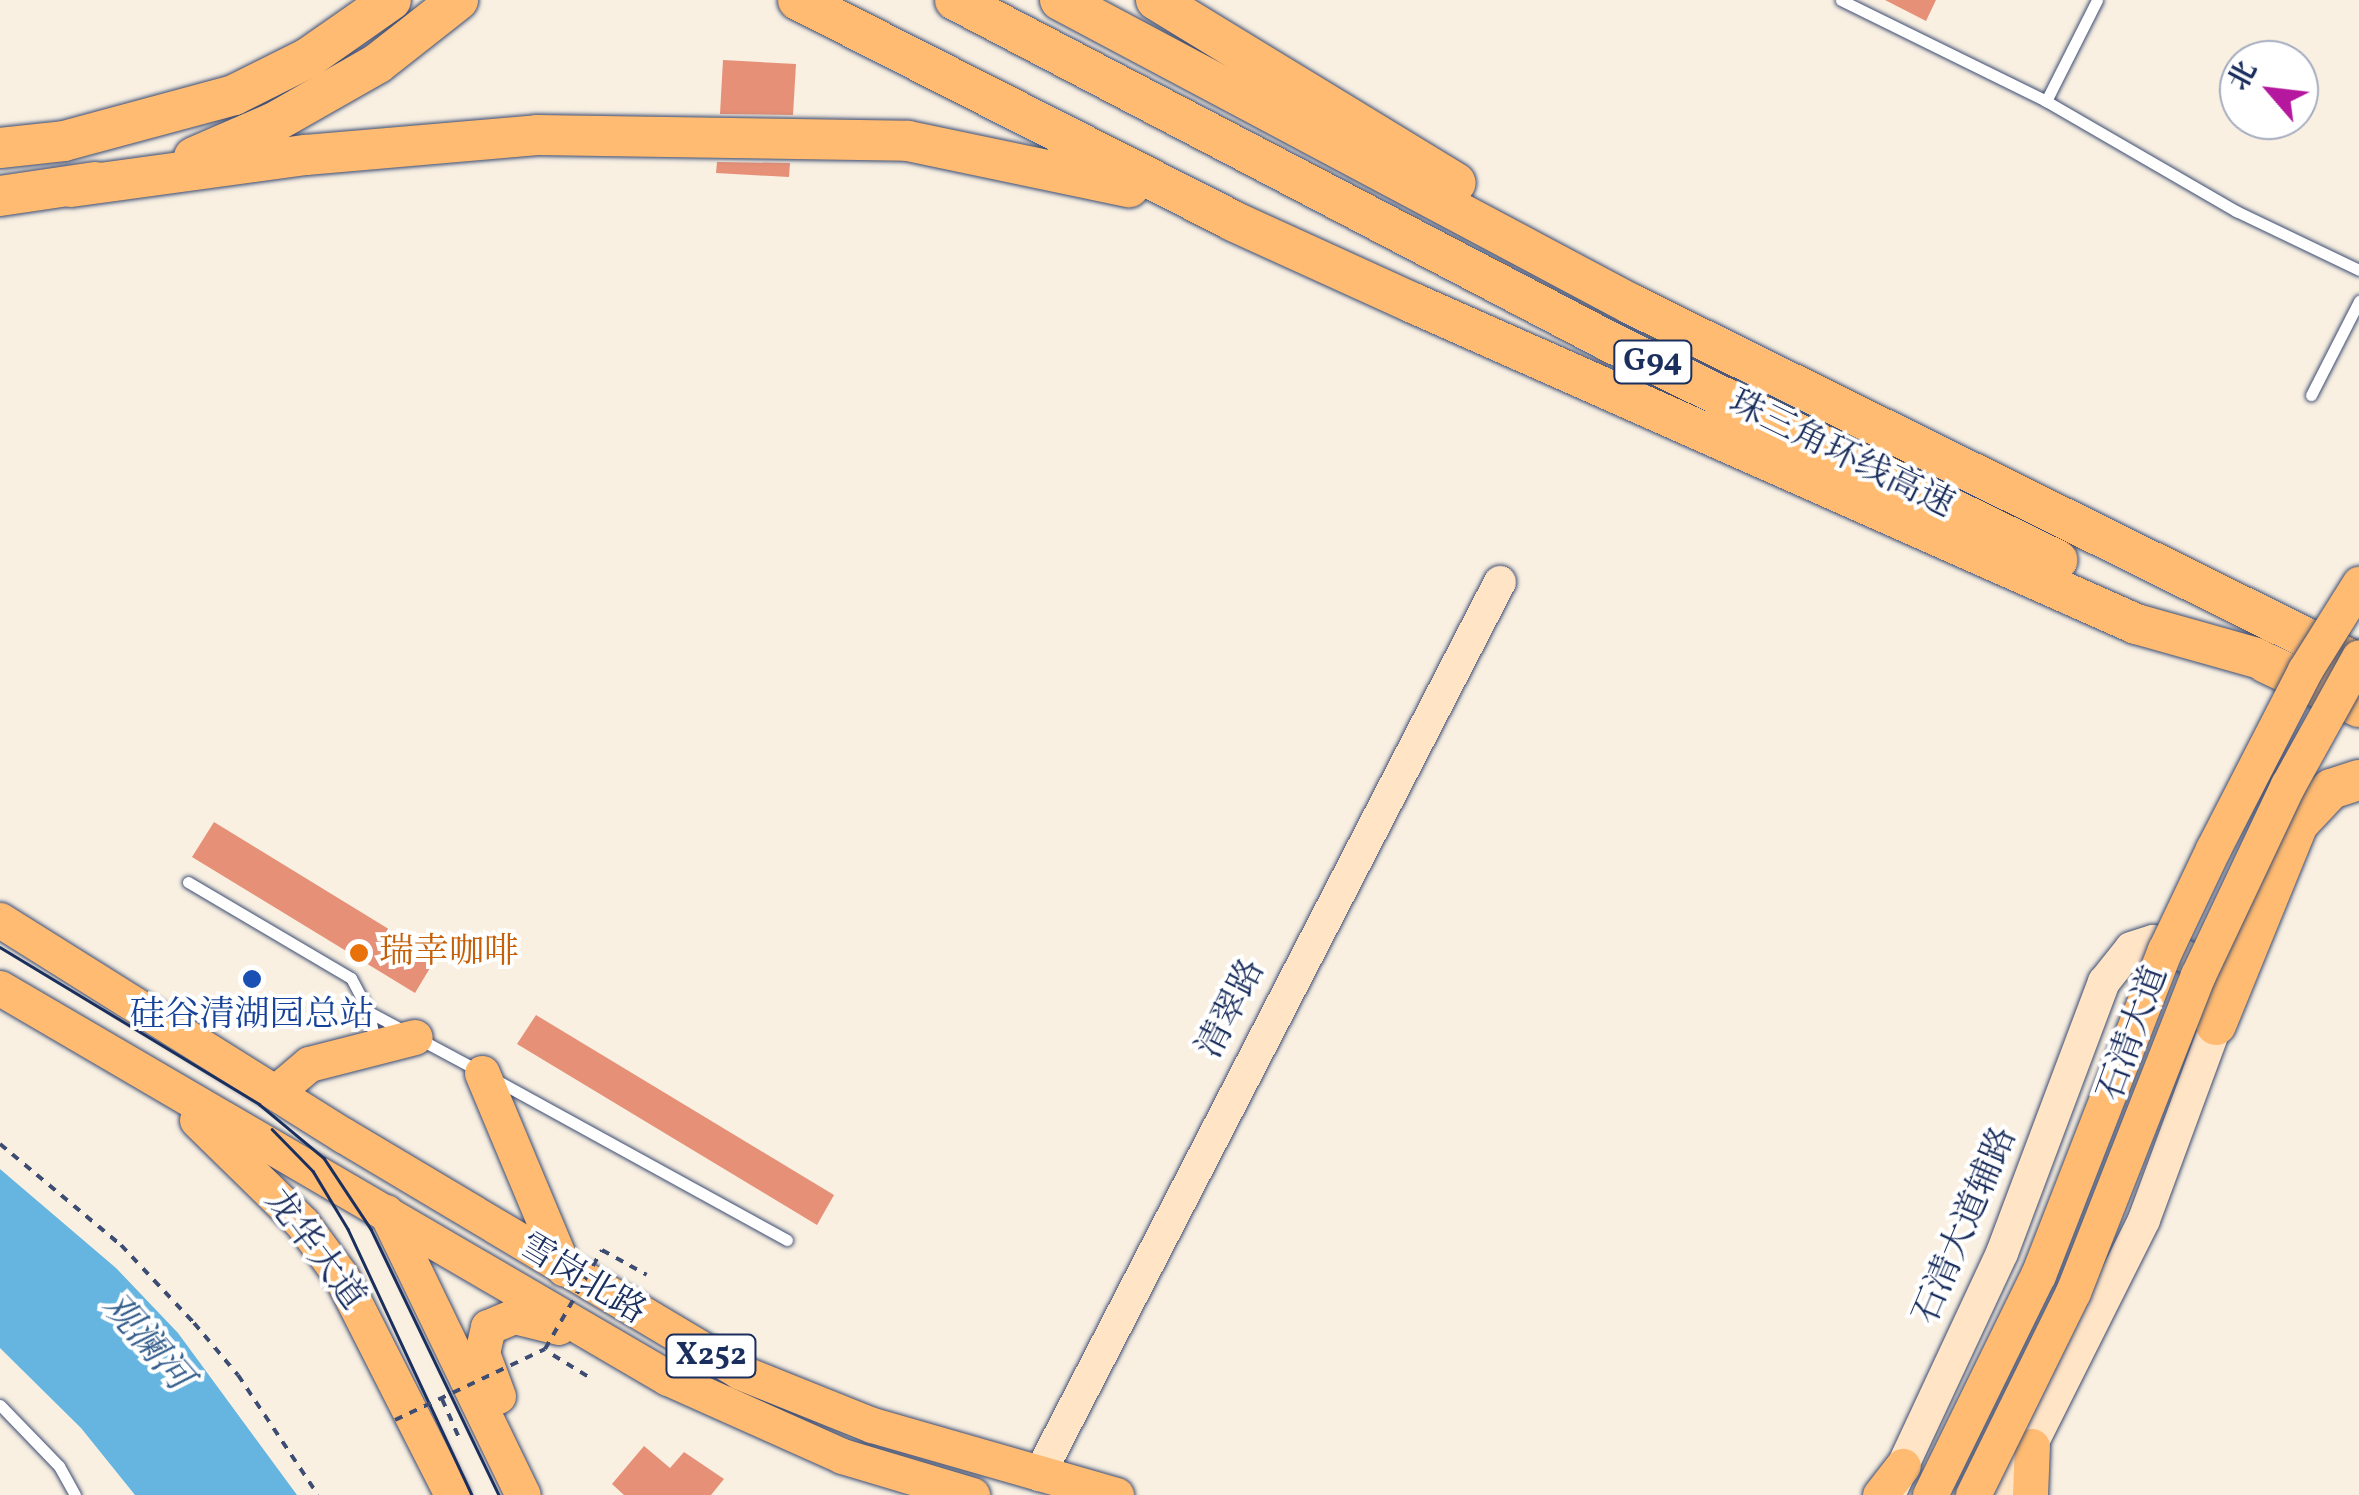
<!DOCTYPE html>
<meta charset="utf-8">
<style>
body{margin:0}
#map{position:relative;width:2359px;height:1495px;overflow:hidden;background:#f9f0e2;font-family:Vollkorn,"Noto Serif SC",serif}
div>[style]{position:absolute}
.water>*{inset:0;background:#66b5e0}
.building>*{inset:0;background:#e59077}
.path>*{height:4px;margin-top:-2px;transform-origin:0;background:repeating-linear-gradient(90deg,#3c4c72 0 8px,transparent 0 16px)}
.roads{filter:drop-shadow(0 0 2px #3c4c72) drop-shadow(0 0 2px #3c4c72)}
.lane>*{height:11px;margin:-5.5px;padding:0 5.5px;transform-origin:5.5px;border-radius:5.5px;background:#fff}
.secondary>*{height:32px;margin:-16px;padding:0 16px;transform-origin:16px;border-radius:16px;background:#ffe4c6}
.primary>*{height:35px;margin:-17.5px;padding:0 17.5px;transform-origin:17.5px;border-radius:17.5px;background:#ffbb71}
.highway>*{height:40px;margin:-20px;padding:0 20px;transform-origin:20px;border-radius:20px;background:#ffbb71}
.tram>*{height:2.5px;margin:-1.25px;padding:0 1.25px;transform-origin:1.25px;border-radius:1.25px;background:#1b2f5e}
.path-bridge>*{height:4px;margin-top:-2px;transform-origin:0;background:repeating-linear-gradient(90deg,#3c4c72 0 8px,transparent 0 16px)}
.bridges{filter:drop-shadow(0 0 2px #3c4c72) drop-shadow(0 0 2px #3c4c72)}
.primary-bridge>*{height:35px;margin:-17.5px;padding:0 17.5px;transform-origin:17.5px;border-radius:17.5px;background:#ffbb71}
.dots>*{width:28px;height:28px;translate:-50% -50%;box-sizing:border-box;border:5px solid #fff;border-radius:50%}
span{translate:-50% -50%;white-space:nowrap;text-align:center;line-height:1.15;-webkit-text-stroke:8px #fff;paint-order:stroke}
.shield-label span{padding:2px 8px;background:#fff;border:2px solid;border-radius:8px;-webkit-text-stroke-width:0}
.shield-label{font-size:32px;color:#1b2f5e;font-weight:700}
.street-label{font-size:35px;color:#1b2f5e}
.food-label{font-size:35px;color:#c56008}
.left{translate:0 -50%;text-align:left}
.transit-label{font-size:35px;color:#164399}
.water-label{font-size:38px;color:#355e8c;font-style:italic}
.north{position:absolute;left:2219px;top:40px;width:100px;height:100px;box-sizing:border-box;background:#fff;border:2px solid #a4acbf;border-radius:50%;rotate:298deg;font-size:28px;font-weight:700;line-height:40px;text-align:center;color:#1b2f5e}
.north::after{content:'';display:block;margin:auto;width:35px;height:45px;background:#b5179e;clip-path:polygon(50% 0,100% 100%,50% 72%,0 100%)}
</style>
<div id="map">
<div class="water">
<i style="clip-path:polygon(0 1169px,116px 1268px,178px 1333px,297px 1495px,135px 1495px,81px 1428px,0 1348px)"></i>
</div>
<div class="building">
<i style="clip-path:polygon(1885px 0,1936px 0,1926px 21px)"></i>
<i style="clip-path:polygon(723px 60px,796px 64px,793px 115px,720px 114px)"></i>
<i style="clip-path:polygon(717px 162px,790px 163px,789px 177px,716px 173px)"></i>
<i style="clip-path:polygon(214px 822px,436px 958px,415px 993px,192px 857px)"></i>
<i style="clip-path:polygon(536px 1015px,834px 1195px,817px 1225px,517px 1044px)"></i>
<i style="clip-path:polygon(644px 1446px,670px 1468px,684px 1452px,724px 1479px,711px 1495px,624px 1495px,612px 1484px)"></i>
</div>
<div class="path">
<i style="left:0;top:1144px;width:158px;rotate:39.9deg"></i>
<i style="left:121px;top:1245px;width:107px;rotate:46.9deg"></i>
<i style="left:194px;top:1323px;width:68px;rotate:49.8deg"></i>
<i style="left:238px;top:1375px;width:144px;rotate:56.3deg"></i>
<i style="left:602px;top:1250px;width:51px;rotate:29.1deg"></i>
<i style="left:553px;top:1355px;width:46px;rotate:31.6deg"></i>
<i style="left:442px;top:1399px;width:45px;rotate:66.3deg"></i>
</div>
<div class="roads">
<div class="lane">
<i style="left:1841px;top:0;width:229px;rotate:26.2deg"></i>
<i style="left:2046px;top:101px;width:220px;rotate:30.1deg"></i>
<i style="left:2236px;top:211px;width:136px;rotate:25.6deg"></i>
<i style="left:2046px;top:101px;width:113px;rotate:-63.2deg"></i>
<i style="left:2311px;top:395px;width:106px;rotate:-62.9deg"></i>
<i style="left:188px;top:882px;width:189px;rotate:30.5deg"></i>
<i style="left:351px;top:978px;width:38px;rotate:62deg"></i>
<i style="left:369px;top:1012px;width:33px;rotate:79deg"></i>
<i style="left:369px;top:1012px;width:125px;rotate:28.2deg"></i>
<i style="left:496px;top:1080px;width:332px;rotate:28.8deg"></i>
<i style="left:0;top:1405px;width:85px;rotate:46deg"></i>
<i style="left:59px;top:1466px;width:33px;rotate:61deg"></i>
</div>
<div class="secondary">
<i style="left:1039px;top:1475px;width:1005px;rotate:-62.7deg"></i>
<i style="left:1891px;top:1491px;width:263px;rotate:-65deg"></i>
<i style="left:2002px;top:1253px;width:290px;rotate:-69.4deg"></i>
<i style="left:2104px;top:982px;width:43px;rotate:-51.5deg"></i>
<i style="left:2131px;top:948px;width:23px;rotate:-18deg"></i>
<i style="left:2153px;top:941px;width:51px;rotate:25.6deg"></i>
<i style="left:2199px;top:963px;width:23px;rotate:61deg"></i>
<i style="left:2210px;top:983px;width:42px;rotate:81.9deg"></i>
<i style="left:2216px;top:1025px;width:208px;rotate:110.3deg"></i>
<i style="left:2144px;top:1220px;width:308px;rotate:116.6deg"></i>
</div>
<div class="primary">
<i style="left:0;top:920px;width:405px;rotate:32.1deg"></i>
<i style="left:343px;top:1135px;width:462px;rotate:30.8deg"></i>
<i style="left:740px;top:1372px;width:142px;rotate:21.9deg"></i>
<i style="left:872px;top:1425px;width:254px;rotate:16deg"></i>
<i style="left:0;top:988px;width:774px;rotate:30.28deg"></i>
<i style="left:668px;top:1378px;width:191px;rotate:24.1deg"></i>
<i style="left:842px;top:1456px;width:136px;rotate:16.7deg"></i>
<i style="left:482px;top:1073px;width:212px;rotate:67.3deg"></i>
<i style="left:277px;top:1091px;width:42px;rotate:-40.2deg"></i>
<i style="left:309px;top:1064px;width:109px;rotate:-14.3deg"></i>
<i style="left:197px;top:1120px;width:147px;rotate:44.4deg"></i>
<i style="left:302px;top:1223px;width:66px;rotate:53.7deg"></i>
<i style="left:341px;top:1276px;width:246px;rotate:63.1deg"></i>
<i style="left:386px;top:1212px;width:314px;rotate:64.2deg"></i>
<i style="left:498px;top:1396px;width:46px;rotate:-110.4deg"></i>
<i style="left:482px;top:1353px;width:27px;rotate:-77deg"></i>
<i style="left:488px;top:1327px;width:28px;rotate:-23deg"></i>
<i style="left:514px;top:1316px;width:46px;rotate:13.7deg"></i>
<i style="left:1880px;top:1495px;width:37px;rotate:-52deg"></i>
<i style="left:2030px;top:1495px;width:49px;rotate:-87.7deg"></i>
</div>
<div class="highway">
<i style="left:798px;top:0;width:488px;rotate:26.9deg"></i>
<i style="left:1233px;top:221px;width:198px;rotate:24.5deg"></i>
<i style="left:1413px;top:303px;width:791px;rotate:23.94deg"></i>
<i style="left:2136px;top:624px;width:126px;rotate:15.7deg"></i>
<i style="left:955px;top:0;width:737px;rotate:27.57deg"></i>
<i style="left:1608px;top:341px;width:500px;rotate:26deg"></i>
<i style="left:1060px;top:0;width:647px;rotate:28.03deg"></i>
<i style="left:1631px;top:304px;width:803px;rotate:26.31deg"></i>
<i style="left:1156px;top:0;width:351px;rotate:31.4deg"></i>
<i style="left:0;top:148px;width:64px;rotate:-6.2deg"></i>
<i style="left:64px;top:141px;width:176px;rotate:-15.1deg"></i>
<i style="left:234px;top:95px;width:83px;rotate:-26.6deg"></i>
<i style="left:308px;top:58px;width:101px;rotate:-34.9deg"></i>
<i style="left:194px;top:157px;width:86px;rotate:-23.3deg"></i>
<i style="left:273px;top:123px;width:121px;rotate:-29.7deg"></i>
<i style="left:378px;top:63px;width:102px;rotate:-38.2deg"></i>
<i style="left:71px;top:187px;width:237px;rotate:-7.8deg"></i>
<i style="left:306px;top:155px;width:232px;rotate:-4.9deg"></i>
<i style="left:537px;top:135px;width:371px;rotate:0.9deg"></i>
<i style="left:908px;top:141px;width:226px;rotate:11.8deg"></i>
<i style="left:0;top:196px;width:96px;rotate:-8.4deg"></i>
<i style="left:2266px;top:663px;width:103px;rotate:25.3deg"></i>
<i style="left:2216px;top:1025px;width:217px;rotate:-67.8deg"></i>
<i style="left:2298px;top:824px;width:48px;rotate:-46.7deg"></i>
<i style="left:2331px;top:789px;width:29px;rotate:-18deg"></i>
</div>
</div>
<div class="tram">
<i style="left:0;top:947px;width:303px;rotate:31.2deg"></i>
<i style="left:259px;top:1104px;width:85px;rotate:39.7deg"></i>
<i style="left:324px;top:1158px;width:85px;rotate:56.5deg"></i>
<i style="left:371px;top:1229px;width:295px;rotate:64.3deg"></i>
<i style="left:272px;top:1129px;width:59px;rotate:45.7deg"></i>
<i style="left:313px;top:1171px;width:68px;rotate:58.9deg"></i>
<i style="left:348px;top:1229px;width:293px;rotate:65deg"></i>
</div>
<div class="path-bridge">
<i style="left:395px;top:1420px;width:166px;rotate:-25.3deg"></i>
<i style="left:545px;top:1349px;width:114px;rotate:-60.1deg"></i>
</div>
<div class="bridges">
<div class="primary-bridge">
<i style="left:1930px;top:1495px;width:245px;rotate:-63.9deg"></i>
<i style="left:2038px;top:1275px;width:349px;rotate:-68.7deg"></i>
<i style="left:2165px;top:950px;width:112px;rotate:-64.6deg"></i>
<i style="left:2213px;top:849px;width:201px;rotate:-62.8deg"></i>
<i style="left:2305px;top:670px;width:102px;rotate:-57.9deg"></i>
<i style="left:1973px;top:1495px;width:226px;rotate:-63.8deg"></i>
<i style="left:2073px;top:1292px;width:341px;rotate:-68.5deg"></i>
<i style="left:2198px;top:975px;width:210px;rotate:-64.7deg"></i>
<i style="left:2288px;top:785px;width:146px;rotate:-61deg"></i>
</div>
</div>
<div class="dots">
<i style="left:359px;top:953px;background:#e8710a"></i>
<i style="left:252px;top:979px;background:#1a4fb4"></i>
</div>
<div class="shield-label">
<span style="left:1653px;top:362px">G94</span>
<span style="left:711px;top:1356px">X252</span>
</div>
<div class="street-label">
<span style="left:1841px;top:455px;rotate:26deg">珠三角环线高速</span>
<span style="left:1232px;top:1009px;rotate:-63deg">清翠路</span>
<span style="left:2134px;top:1034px;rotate:-70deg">石清大道</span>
<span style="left:1966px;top:1226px;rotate:-67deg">石清大道辅路</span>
<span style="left:314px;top:1250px;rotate:53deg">龙华大道</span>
<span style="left:582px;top:1280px;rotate:31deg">雪岗北路</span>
</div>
<div class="food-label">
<span class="left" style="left:379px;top:953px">瑞幸咖啡</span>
</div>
<div class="transit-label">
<span style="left:252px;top:1016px">硅谷清湖园总站</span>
</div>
<div class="water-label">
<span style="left:145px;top:1343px;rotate:49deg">观澜河</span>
</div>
<div class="north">北</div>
</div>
